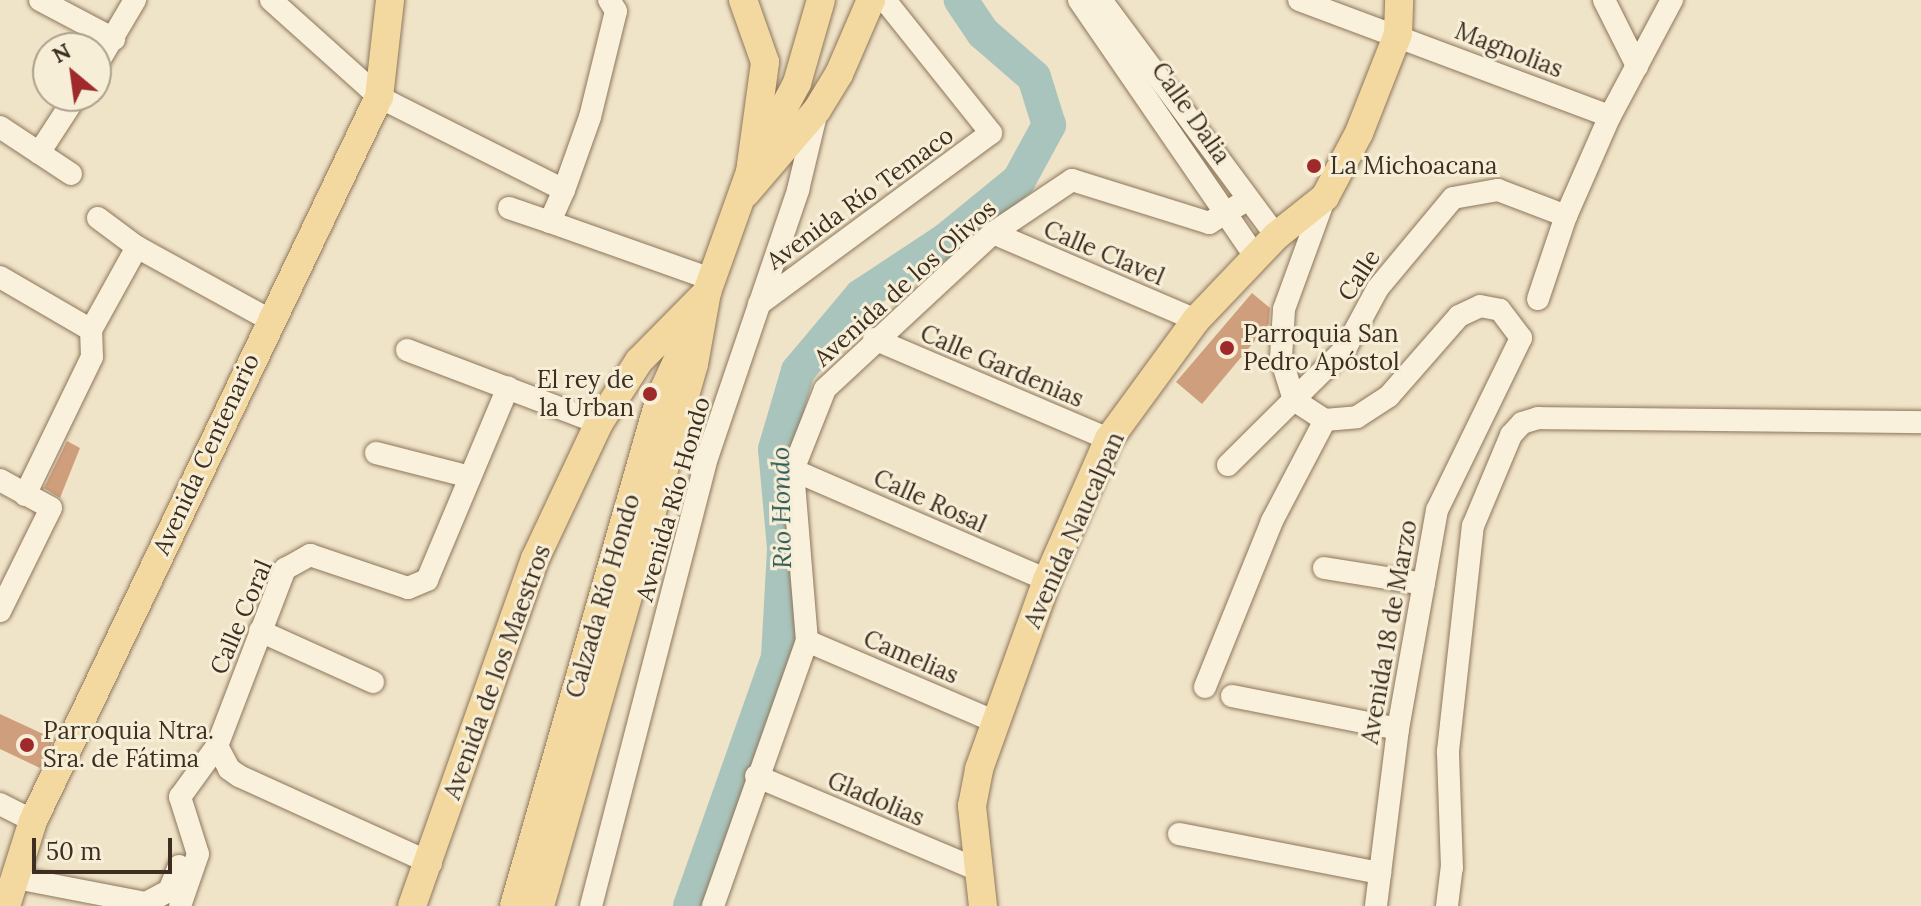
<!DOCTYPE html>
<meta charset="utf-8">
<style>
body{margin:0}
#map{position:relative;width:1921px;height:906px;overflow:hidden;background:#f0e4c8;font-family:Lora,serif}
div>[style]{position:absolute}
.river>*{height:34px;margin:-17px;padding:0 17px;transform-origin:17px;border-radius:17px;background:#a9c4bc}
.building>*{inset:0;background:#cf9f7d}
.roads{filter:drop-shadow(0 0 2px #8d765c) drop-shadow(0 0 2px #8d765c)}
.minor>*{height:22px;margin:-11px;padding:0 11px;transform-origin:11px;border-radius:11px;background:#faf1dc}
.major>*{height:28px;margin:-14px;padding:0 14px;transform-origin:14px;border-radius:14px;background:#f3d9a0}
.dots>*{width:22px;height:22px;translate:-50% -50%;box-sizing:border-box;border:4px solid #f7eed8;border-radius:50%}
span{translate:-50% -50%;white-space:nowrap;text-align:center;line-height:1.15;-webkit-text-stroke:6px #f7eed8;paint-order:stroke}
.street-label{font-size:24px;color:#3d2e20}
.poi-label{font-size:24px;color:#3d2e20}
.left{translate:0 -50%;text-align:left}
.right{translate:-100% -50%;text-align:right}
.water-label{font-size:26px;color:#2f5d5a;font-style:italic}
.north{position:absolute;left:32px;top:32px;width:80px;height:80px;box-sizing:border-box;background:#f7eed8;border:2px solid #ada18e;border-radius:50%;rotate:331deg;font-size:22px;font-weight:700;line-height:32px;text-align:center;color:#3d2e20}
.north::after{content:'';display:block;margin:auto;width:28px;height:36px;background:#9e2a2b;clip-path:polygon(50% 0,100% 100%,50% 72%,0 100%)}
.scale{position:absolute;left:32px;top:838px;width:140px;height:36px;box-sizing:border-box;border:4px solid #3d2e20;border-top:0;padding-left:10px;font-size:24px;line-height:28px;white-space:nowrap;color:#3d2e20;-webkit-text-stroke:6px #f7eed8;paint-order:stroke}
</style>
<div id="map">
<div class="river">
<i style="left:690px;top:906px;width:264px;rotate:-70.5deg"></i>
<i style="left:778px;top:657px;width:109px;rotate:-86.8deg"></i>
<i style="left:784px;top:548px;width:99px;rotate:-95.2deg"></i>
<i style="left:775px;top:449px;width:81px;rotate:-73.6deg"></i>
<i style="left:798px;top:371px;width:98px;rotate:-50deg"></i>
<i style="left:861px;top:296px;width:103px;rotate:-33.5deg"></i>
<i style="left:947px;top:239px;width:93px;rotate:-39.3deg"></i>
<i style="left:1019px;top:180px;width:63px;rotate:-61.4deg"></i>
<i style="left:1049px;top:125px;width:50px;rotate:-107.4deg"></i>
<i style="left:1034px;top:77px;width:67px;rotate:-139.2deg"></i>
<i style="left:983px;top:33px;width:40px;rotate:-124deg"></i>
</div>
<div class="building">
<i style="clip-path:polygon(1252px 293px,1270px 308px,1269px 324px,1202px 404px,1176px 382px)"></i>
<i style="clip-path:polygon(67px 441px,80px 448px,60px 498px,44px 488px)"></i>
<i style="clip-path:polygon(0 714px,54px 739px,40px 768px,0 749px)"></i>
</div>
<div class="roads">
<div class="minor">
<i style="left:40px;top:0;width:84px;rotate:27.8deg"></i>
<i style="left:271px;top:0;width:145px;rotate:41.9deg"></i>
<i style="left:379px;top:97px;width:207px;rotate:26.7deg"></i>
<i style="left:564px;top:190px;width:35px;rotate:114deg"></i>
<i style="left:550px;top:222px;width:171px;rotate:19.5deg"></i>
<i style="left:1079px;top:0;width:314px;rotate:55.5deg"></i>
<i style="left:1101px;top:0;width:294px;rotate:53.4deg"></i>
<i style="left:1299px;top:0;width:332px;rotate:20.5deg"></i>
<i style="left:1604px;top:0;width:74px;rotate:63.4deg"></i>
<i style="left:96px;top:66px;width:77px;rotate:-59.4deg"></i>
<i style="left:0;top:127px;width:85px;rotate:33.5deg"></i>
<i style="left:39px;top:153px;width:68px;rotate:-57deg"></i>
<i style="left:564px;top:190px;width:77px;rotate:-70.4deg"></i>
<i style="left:590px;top:117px;width:109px;rotate:-76.2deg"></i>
<i style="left:616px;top:11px;width:13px;rotate:-122deg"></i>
<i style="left:1325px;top:197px;width:119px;rotate:110.1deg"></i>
<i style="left:1284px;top:309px;width:49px;rotate:93.5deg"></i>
<i style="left:1281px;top:358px;width:44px;rotate:72.8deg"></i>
<i style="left:1294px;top:400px;width:37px;rotate:33deg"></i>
<i style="left:1325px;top:420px;width:32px;rotate:-5deg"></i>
<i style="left:1357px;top:417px;width:38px;rotate:-33deg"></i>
<i style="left:1389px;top:396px;width:106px;rotate:-48.8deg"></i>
<i style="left:1459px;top:316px;width:23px;rotate:-25deg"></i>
<i style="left:1480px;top:306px;width:20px;rotate:11deg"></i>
<i style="left:1500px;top:310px;width:35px;rotate:53deg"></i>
<i style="left:1521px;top:338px;width:191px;rotate:116deg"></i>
<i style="left:1437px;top:510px;width:222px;rotate:100.1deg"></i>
<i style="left:1398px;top:729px;width:178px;rotate:97.1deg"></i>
<i style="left:509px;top:208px;width:43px;rotate:18.9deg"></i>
<i style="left:98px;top:218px;width:49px;rotate:36.6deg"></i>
<i style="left:137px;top:247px;width:152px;rotate:28.8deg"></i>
<i style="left:993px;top:233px;width:221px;rotate:23.2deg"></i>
<i style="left:0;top:277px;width:105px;rotate:30.2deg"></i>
<i style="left:1538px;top:299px;width:88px;rotate:-71.4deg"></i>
<i style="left:1566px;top:216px;width:109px;rotate:-66.3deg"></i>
<i style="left:1610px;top:116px;width:132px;rotate:-61.9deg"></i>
<i style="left:759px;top:304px;width:288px;rotate:-36.4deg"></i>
<i style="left:991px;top:133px;width:170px;rotate:-128.6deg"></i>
<i style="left:874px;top:339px;width:255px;rotate:23.1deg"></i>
<i style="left:407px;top:350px;width:205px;rotate:20.8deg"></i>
<i style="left:376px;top:453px;width:97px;rotate:14.3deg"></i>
<i style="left:1228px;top:465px;width:165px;rotate:-44.8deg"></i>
<i style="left:1345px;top:349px;width:69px;rotate:-61.6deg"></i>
<i style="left:1378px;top:288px;width:117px;rotate:-50.2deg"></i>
<i style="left:1453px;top:198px;width:46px;rotate:-10.1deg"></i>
<i style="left:1498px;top:190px;width:73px;rotate:20.9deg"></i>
<i style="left:793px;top:470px;width:277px;rotate:23.4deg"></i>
<i style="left:0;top:480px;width:58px;rotate:28.8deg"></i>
<i style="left:51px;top:508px;width:115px;rotate:116.3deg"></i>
<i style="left:25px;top:495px;width:153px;rotate:-64.1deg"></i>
<i style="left:92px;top:357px;width:27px;rotate:-92deg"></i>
<i style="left:91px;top:330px;width:95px;rotate:-61deg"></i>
<i style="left:1324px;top:568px;width:101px;rotate:9.1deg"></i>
<i style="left:260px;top:631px;width:124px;rotate:24.3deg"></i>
<i style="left:807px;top:641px;width:203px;rotate:23.2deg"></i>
<i style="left:1205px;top:687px;width:179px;rotate:-68deg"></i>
<i style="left:1272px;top:521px;width:114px;rotate:-62.3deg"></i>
<i style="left:1232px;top:696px;width:169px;rotate:11.2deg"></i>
<i style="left:217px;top:746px;width:26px;rotate:62deg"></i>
<i style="left:229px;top:769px;width:12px;rotate:35deg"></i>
<i style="left:239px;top:776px;width:211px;rotate:24.4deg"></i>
<i style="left:756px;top:776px;width:239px;rotate:22.9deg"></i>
<i style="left:0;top:804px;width:37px;rotate:27deg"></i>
<i style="left:1179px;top:834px;width:205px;rotate:11deg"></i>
<i style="left:16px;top:878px;width:132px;rotate:10.9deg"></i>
<i style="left:146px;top:903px;width:26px;rotate:-28deg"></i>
<i style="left:169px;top:891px;width:27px;rotate:-68deg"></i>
<i style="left:180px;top:906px;width:55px;rotate:-70.9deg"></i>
<i style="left:198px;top:854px;width:60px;rotate:-107.5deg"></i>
<i style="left:180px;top:797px;width:63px;rotate:-54deg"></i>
<i style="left:217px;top:746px;width:190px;rotate:-69deg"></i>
<i style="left:285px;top:569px;width:29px;rotate:-29deg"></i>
<i style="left:310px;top:555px;width:103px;rotate:18.6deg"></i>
<i style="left:408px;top:588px;width:21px;rotate:-23deg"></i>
<i style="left:427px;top:580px;width:209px;rotate:-67.2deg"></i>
<i style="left:591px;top:906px;width:466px;rotate:-75.5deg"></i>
<i style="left:708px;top:455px;width:280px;rotate:-71.2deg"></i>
<i style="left:798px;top:190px;width:81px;rotate:-76.5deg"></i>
<i style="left:713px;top:906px;width:281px;rotate:-70.5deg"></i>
<i style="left:807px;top:641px;width:172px;rotate:-94.7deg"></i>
<i style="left:793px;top:470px;width:87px;rotate:-68.4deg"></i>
<i style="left:825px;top:389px;width:229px;rotate:-42.9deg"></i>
<i style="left:993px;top:233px;width:95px;rotate:-33.9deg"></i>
<i style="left:1072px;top:180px;width:144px;rotate:17.4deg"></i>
<i style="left:1209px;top:223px;width:44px;rotate:-31.2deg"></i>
<i style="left:1447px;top:906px;width:38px;rotate:-83deg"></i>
<i style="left:1452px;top:868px;width:117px;rotate:-92deg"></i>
<i style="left:1448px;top:751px;width:226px;rotate:-83.7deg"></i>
<i style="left:1473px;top:526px;width:99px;rotate:-67.3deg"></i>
<i style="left:1511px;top:435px;width:16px;rotate:-47deg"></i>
<i style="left:1522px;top:423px;width:17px;rotate:-17deg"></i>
<i style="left:1538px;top:418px;width:383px;rotate:0.6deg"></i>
</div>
<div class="major">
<i style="left:759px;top:154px;width:81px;rotate:-61.8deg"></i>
<i style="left:797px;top:83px;width:86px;rotate:-73.9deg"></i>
<i style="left:746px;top:193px;width:109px;rotate:-49.5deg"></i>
<i style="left:817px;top:110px;width:42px;rotate:-58.6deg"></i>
<i style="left:839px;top:74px;width:81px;rotate:-66.6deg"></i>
<i style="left:6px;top:906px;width:89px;rotate:-72.4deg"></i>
<i style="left:33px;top:821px;width:802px;rotate:-64.46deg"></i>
<i style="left:379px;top:97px;width:98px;rotate:-83.5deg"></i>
<i style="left:412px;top:906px;width:368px;rotate:-70.5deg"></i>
<i style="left:535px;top:559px;width:150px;rotate:-64.8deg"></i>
<i style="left:599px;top:423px;width:74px;rotate:-57.2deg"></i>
<i style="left:639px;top:361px;width:97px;rotate:-45.4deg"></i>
<i style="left:514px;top:906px;width:529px;rotate:-73.97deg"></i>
<i style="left:660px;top:398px;width:55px;rotate:-65.3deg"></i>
<i style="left:540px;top:906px;width:563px;rotate:-74.14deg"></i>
<i style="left:694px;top:364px;width:73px;rotate:-79.8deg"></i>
<i style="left:707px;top:292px;width:127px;rotate:-70.3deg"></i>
<i style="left:750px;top:172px;width:111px;rotate:-82.2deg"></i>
<i style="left:765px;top:62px;width:66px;rotate:-109.5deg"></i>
<i style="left:983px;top:906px;width:101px;rotate:-96.3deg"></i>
<i style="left:972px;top:806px;width:38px;rotate:-79deg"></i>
<i style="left:979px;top:769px;width:201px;rotate:-70.2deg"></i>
<i style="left:1047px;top:580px;width:154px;rotate:-66.3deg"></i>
<i style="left:1109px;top:439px;width:147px;rotate:-53.8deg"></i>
<i style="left:1196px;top:320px;width:116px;rotate:-46.4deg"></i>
<i style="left:1276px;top:236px;width:63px;rotate:-38.5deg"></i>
<i style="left:1325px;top:197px;width:72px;rotate:-62deg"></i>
<i style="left:1359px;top:133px;width:106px;rotate:-68.5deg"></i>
<i style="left:1398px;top:34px;width:34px;rotate:-88deg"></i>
</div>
</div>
<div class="dots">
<i style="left:1314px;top:166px;background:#9e2a2b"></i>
<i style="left:1227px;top:348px;background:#9e2a2b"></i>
<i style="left:650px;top:394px;background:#9e2a2b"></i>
<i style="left:27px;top:745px;background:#9e2a2b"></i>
</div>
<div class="street-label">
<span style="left:1509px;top:50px;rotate:21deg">Magnolias</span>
<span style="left:1191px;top:113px;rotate:55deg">Calle Dalia</span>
<span style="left:860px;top:198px;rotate:-36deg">Avenida Río Temaco</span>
<span style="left:1104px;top:253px;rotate:23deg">Calle Clavel</span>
<span style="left:1359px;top:275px;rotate:-57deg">Calle</span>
<span style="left:905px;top:283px;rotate:-42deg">Avenida de los Olivos</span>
<span style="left:1002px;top:366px;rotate:23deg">Calle Gardenias</span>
<span style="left:206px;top:454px;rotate:-65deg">Avenida Centenario</span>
<span style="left:673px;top:499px;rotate:-74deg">Avenida Río Hondo</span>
<span style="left:930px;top:501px;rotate:24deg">Calle Rosal</span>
<span style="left:1074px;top:530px;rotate:-66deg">Avenida Naucalpan</span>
<span style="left:603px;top:596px;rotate:-74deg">Calzada Río Hondo</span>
<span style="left:241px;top:617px;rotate:-67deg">Calle Coral</span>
<span style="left:1389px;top:632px;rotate:-80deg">Avenida 18 de Marzo</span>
<span style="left:911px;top:657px;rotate:23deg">Camelias</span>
<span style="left:497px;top:672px;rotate:-70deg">Avenida de los Maestros</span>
<span style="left:876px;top:799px;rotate:23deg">Gladolias</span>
</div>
<div class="poi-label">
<span class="left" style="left:1330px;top:166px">La Michoacana</span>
<span class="left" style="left:1243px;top:348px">Parroquia San<br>Pedro Apóstol</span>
<span class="right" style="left:634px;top:394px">El rey de<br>la Urban</span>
<span class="left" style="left:43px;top:745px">Parroquia Ntra.<br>Sra. de Fátima</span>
</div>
<div class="water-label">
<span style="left:781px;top:508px;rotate:-91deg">Rio Hondo</span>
</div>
<div class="north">N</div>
<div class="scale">50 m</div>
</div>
